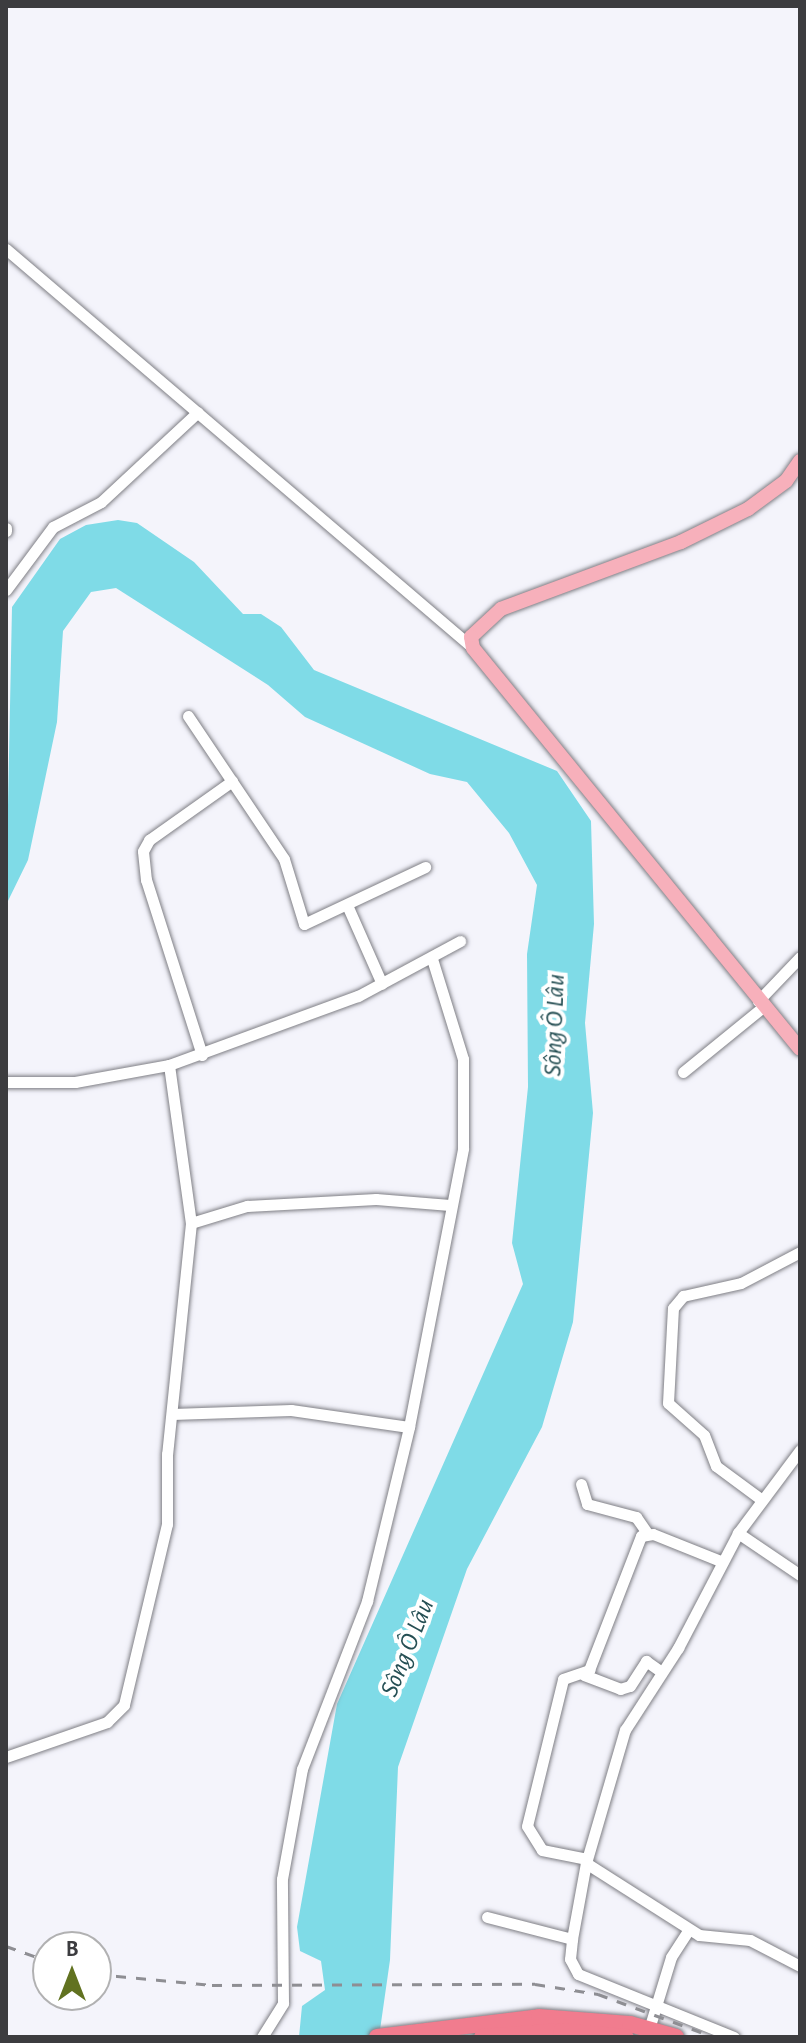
<!DOCTYPE html>
<meta charset="utf-8">
<style>
body{margin:0}
#map{position:relative;width:806px;height:2043px;overflow:hidden;background:#f4f4fb;font-family:"Alegreya Sans",sans-serif}
div>[style]{position:absolute}
.water>*{inset:0;background:#7fdbe7}
.roads{filter:drop-shadow(0 0 2px #7f7f85) drop-shadow(0 0 2px #7f7f85)}
.minor>*{height:11px;margin:-5.5px;padding:0 5.5px;transform-origin:5.5px;border-radius:5.5px;background:#fff}
.major>*{height:14px;margin:-7px;padding:0 7px;transform-origin:7px;border-radius:7px;background:#f7b0bb}
.highway>*{height:16px;margin:-8px;padding:0 8px;transform-origin:8px;border-radius:8px;background:#f17c8e}
.rail>*{height:3px;margin-top:-1.5px;transform-origin:0;background:repeating-linear-gradient(90deg,#8e8e93 0 10px,transparent 0 20px)}
span{translate:-50% -50%;white-space:nowrap;text-align:center;line-height:1.15;-webkit-text-stroke:8px #fff;paint-order:stroke}
.water-label{font-size:26px;color:#254f54;font-style:italic}
.frame{position:absolute;inset:0;border:8px solid #3c3c3f;pointer-events:none}
.north{position:absolute;left:32px;top:1931px;width:80px;height:80px;box-sizing:border-box;background:#fff;border:2px solid #b1b1b2;border-radius:50%;rotate:0deg;font-size:22px;font-weight:700;line-height:32px;text-align:center;color:#3c3c3f}
.north::after{content:'';display:block;margin:auto;width:28px;height:36px;background:#617220;clip-path:polygon(50% 0,100% 100%,50% 72%,0 100%)}
</style>
<div id="map">
<div class="water">
<i style="clip-path:polygon(118px 520px,137px 523px,194px 562px,243px 614px,261px 614px,281px 627px,314px 670px,557px 771px,591px 821px,594px 924px,585px 1023px,593px 1113px,573px 1322px,542px 1427px,467px 1569px,398px 1767px,390px 1960px,379px 2037px,299px 2037px,302px 2006px,325px 1990px,321px 1961px,300px 1951px,297px 1927px,337px 1704px,523px 1284px,512px 1243px,528px 1087px,527px 954px,537px 885px,509px 833px,467px 782px,430px 774px,305px 717px,268px 685px,116px 588px,91px 592px,63px 631px,57px 722px,28px 860px,6px 905px,12px 607px,60px 539px,86px 525px)"></i>
</div>
<div class="roads">
<div class="minor">
<i style="left:6px;top:249px;width:614px;rotate:40.51deg"></i>
<i style="left:6px;top:528px;width:3px;rotate:90deg"></i>
<i style="left:6px;top:590px;width:79px;rotate:-53.3deg"></i>
<i style="left:53px;top:527px;width:54px;rotate:-27.5deg"></i>
<i style="left:101px;top:502px;width:132px;rotate:-42.9deg"></i>
<i style="left:188px;top:716px;width:172px;rotate:56.1deg"></i>
<i style="left:284px;top:859px;width:68px;rotate:72.9deg"></i>
<i style="left:304px;top:924px;width:134px;rotate:-25.2deg"></i>
<i style="left:347px;top:905px;width:86px;rotate:66.1deg"></i>
<i style="left:758px;top:1001px;width:61px;rotate:-46.3deg"></i>
<i style="left:202px;top:1055px;width:184px;rotate:-107.7deg"></i>
<i style="left:146px;top:880px;width:29px;rotate:-96deg"></i>
<i style="left:143px;top:851px;width:13px;rotate:-61deg"></i>
<i style="left:149px;top:840px;width:102px;rotate:-35.4deg"></i>
<i style="left:169px;top:1065px;width:201px;rotate:-20.1deg"></i>
<i style="left:358px;top:996px;width:116px;rotate:-28.3deg"></i>
<i style="left:683px;top:1072px;width:103px;rotate:-39.1deg"></i>
<i style="left:6px;top:1082px;width:69px"></i>
<i style="left:75px;top:1082px;width:96px;rotate:-10.3deg"></i>
<i style="left:169px;top:1065px;width:160px;rotate:82.1deg"></i>
<i style="left:191px;top:1223px;width:232px;rotate:95.9deg"></i>
<i style="left:167px;top:1454px;width:70px;rotate:90deg"></i>
<i style="left:167px;top:1524px;width:186px;rotate:103.4deg"></i>
<i style="left:124px;top:1705px;width:24px;rotate:135deg"></i>
<i style="left:107px;top:1722px;width:107px;rotate:160.9deg"></i>
<i style="left:191px;top:1223px;width:59px;rotate:-16.9deg"></i>
<i style="left:247px;top:1206px;width:129px;rotate:-3.1deg"></i>
<i style="left:376px;top:1199px;width:74px;rotate:4.6deg"></i>
<i style="left:172px;top:1414px;width:119px;rotate:-1.9deg"></i>
<i style="left:291px;top:1410px;width:119px;rotate:8.2deg"></i>
<i style="left:581px;top:1484px;width:21px;rotate:73deg"></i>
<i style="left:587px;top:1504px;width:51px;rotate:14.9deg"></i>
<i style="left:636px;top:1517px;width:19px;rotate:55deg"></i>
<i style="left:762px;top:1500px;width:57px;rotate:-143.5deg"></i>
<i style="left:716px;top:1466px;width:33px;rotate:-111deg"></i>
<i style="left:704px;top:1435px;width:48px;rotate:-138.4deg"></i>
<i style="left:668px;top:1403px;width:95px;rotate:-87deg"></i>
<i style="left:673px;top:1308px;width:16px;rotate:-50deg"></i>
<i style="left:683px;top:1296px;width:59px;rotate:-12.6deg"></i>
<i style="left:741px;top:1283px;width:67px;rotate:-27.7deg"></i>
<i style="left:738px;top:1533px;width:75px;rotate:34.1deg"></i>
<i style="left:584px;top:1675px;width:39px;rotate:21deg"></i>
<i style="left:620px;top:1689px;width:10px;rotate:-17deg"></i>
<i style="left:630px;top:1686px;width:30px;rotate:-57deg"></i>
<i style="left:646px;top:1661px;width:19px;rotate:35deg"></i>
<i style="left:587px;top:1859px;width:46px;rotate:-168.7deg"></i>
<i style="left:542px;top:1850px;width:28px;rotate:-122deg"></i>
<i style="left:527px;top:1826px;width:151px;rotate:-76.2deg"></i>
<i style="left:563px;top:1679px;width:28px;rotate:-19deg"></i>
<i style="left:589px;top:1670px;width:144px;rotate:-68.8deg"></i>
<i style="left:641px;top:1536px;width:12px;rotate:-9deg"></i>
<i style="left:653px;top:1534px;width:75px;rotate:21.8deg"></i>
<i style="left:586px;top:1863px;width:134px;rotate:32.5deg"></i>
<i style="left:699px;top:1935px;width:51px;rotate:5.6deg"></i>
<i style="left:750px;top:1940px;width:56px;rotate:27.5deg"></i>
<i style="left:487px;top:1917px;width:88px;rotate:14.5deg"></i>
<i style="left:649px;top:2029px;width:75px;rotate:-73deg"></i>
<i style="left:671px;top:1957px;width:33px;rotate:-57deg"></i>
<i style="left:262px;top:2037px;width:40px;rotate:-58deg"></i>
<i style="left:283px;top:2003px;width:124px;rotate:-90.5deg"></i>
<i style="left:282px;top:1879px;width:112px;rotate:-79.7deg"></i>
<i style="left:302px;top:1769px;width:180px;rotate:-68.8deg"></i>
<i style="left:367px;top:1601px;width:179px;rotate:-76.4deg"></i>
<i style="left:409px;top:1427px;width:284px;rotate:-79deg"></i>
<i style="left:463px;top:1148px;width:89px;rotate:-90deg"></i>
<i style="left:463px;top:1059px;width:105px;rotate:-107.2deg"></i>
<i style="left:734px;top:2037px;width:168px;rotate:-158deg"></i>
<i style="left:578px;top:1974px;width:17px;rotate:-118deg"></i>
<i style="left:570px;top:1959px;width:20px;rotate:-84deg"></i>
<i style="left:572px;top:1939px;width:77px;rotate:-79.6deg"></i>
<i style="left:586px;top:1863px;width:139px;rotate:-73.7deg"></i>
<i style="left:625px;top:1730px;width:98px;rotate:-57.1deg"></i>
<i style="left:678px;top:1648px;width:130px;rotate:-62.4deg"></i>
<i style="left:738px;top:1533px;width:104px;rotate:-53.2deg"></i>
</div>
<div class="major">
<i style="left:800px;top:461px;width:24px;rotate:125deg"></i>
<i style="left:786px;top:481px;width:47px;rotate:143.6deg"></i>
<i style="left:748px;top:509px;width:75px;rotate:153.8deg"></i>
<i style="left:681px;top:542px;width:192px;rotate:159.6deg"></i>
<i style="left:501px;top:609px;width:41px;rotate:137deg"></i>
<i style="left:471px;top:637px;width:11px;rotate:80deg"></i>
<i style="left:473px;top:648px;width:517px;rotate:50.8deg"></i>
</div>
<div class="highway">
<i style="left:377px;top:2037px;width:163px;rotate:-7deg"></i>
<i style="left:539px;top:2017px;width:91px;rotate:4.4deg"></i>
<i style="left:630px;top:2024px;width:48px;rotate:15.8deg"></i>
<i style="left:482px;top:2037px;width:79px;rotate:-4.3deg"></i>
<i style="left:561px;top:2031px;width:65px;rotate:5.3deg"></i>
</div>
</div>
<div class="rail">
<i style="left:6px;top:1946px;width:45px;rotate:19.7deg"></i>
<i style="left:96px;top:1974px;width:117px;rotate:5.4deg"></i>
<i style="left:212px;top:1985px;width:323px;rotate:-0.2deg"></i>
<i style="left:535px;top:1984px;width:64px;rotate:9deg"></i>
<i style="left:598px;top:1994px;width:124px;rotate:20.3deg"></i>
</div>
<div class="water-label">
<span style="left:555px;top:1025px;rotate:-88deg">Sông Ô Lâu</span>
<span style="left:408px;top:1648px;rotate:-68deg">Sông Ô Lâu</span>
</div>
<div class="frame"></div>
<div class="north">B</div>
</div>
